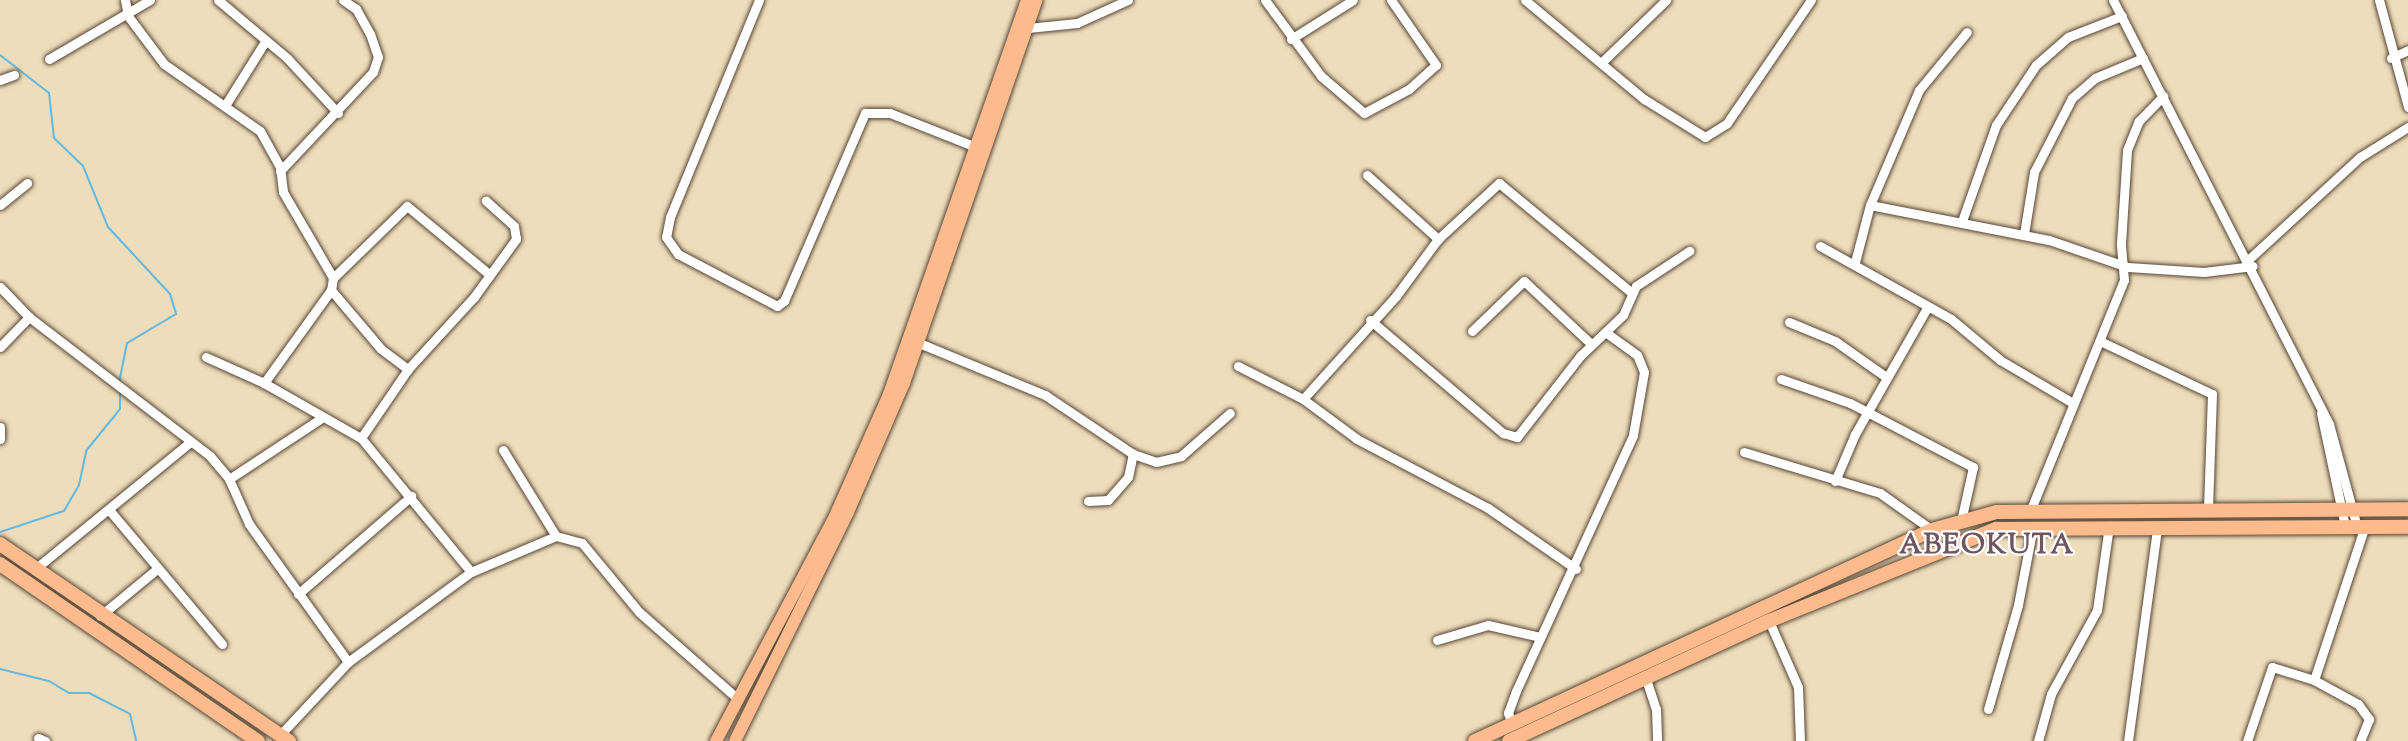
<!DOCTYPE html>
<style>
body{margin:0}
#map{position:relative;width:2408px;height:741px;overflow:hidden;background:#edb;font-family:"Sorts Mill Goudy",serif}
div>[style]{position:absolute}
.stream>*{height:2px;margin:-1px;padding:0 1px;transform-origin:1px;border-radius:1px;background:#64b9e1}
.roads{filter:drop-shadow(0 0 2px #564536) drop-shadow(0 0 2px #564536)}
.minor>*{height:9px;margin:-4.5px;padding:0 4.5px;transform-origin:4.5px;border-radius:4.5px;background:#fff}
.major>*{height:12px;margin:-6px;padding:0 6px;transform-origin:6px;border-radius:6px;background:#fbbb8d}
.highway>*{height:14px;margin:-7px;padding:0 7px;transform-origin:7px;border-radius:7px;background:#fbbb8d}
span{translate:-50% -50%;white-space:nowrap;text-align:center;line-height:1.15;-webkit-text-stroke:4.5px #fff;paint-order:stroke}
.district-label{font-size:28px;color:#6d5660;font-weight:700;letter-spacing:1.5px}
</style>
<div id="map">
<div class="stream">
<i style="left:0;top:55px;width:62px;rotate:37.8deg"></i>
<i style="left:49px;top:93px;width:45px;rotate:83.7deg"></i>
<i style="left:54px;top:138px;width:40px;rotate:44deg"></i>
<i style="left:83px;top:166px;width:66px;rotate:67.7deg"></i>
<i style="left:108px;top:227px;width:91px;rotate:47.2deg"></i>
<i style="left:170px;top:294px;width:21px;rotate:73deg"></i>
<i style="left:176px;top:314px;width:57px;rotate:149.4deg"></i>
<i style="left:127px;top:343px;width:41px;rotate:101.3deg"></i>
<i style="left:0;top:532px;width:67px;rotate:-18.2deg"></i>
<i style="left:64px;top:511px;width:30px;rotate:-60deg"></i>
<i style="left:79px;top:485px;width:35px;rotate:-78deg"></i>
<i style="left:86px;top:451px;width:54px;rotate:-51deg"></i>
<i style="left:120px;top:409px;width:17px;rotate:-90deg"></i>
<i style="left:0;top:669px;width:50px;rotate:13.8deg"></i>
<i style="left:49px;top:681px;width:23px;rotate:31deg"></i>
<i style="left:69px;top:693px;width:20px"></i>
<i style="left:89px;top:693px;width:46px;rotate:27.1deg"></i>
<i style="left:130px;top:714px;width:28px;rotate:77deg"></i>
</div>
<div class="roads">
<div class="minor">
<i style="left:125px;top:0;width:16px;rotate:79deg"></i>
<i style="left:128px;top:16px;width:60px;rotate:53.1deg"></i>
<i style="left:164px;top:64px;width:117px;rotate:34.9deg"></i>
<i style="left:260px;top:131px;width:41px;rotate:60.9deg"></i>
<i style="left:280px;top:167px;width:25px;rotate:83deg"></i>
<i style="left:283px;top:192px;width:99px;rotate:59.8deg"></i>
<i style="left:333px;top:278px;width:12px;rotate:99deg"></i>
<i style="left:331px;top:290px;width:77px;rotate:49.7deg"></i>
<i style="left:381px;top:349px;width:34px;rotate:37deg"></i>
<i style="left:218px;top:0;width:90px;rotate:40deg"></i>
<i style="left:287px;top:58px;width:75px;rotate:47.2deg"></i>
<i style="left:759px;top:0;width:235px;rotate:112.3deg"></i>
<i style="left:670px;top:217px;width:20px;rotate:101deg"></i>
<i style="left:666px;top:237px;width:21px;rotate:55deg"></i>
<i style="left:678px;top:254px;width:112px;rotate:27.7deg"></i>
<i style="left:777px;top:306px;width:9px;rotate:-36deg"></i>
<i style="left:784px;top:301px;width:205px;rotate:-66.7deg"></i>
<i style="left:865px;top:113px;width:25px"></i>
<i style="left:890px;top:113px;width:92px;rotate:21.6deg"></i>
<i style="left:1265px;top:0;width:94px;rotate:53.6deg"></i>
<i style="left:1321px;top:76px;width:57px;rotate:40.7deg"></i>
<i style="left:1364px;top:113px;width:51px;rotate:-28.1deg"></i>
<i style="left:1409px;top:89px;width:36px;rotate:-42deg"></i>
<i style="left:1436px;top:65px;width:79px;rotate:-124.7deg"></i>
<i style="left:1525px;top:0;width:155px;rotate:39.8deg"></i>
<i style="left:1644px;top:99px;width:72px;rotate:31.9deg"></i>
<i style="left:1705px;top:137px;width:26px;rotate:-32deg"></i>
<i style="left:1727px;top:123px;width:149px;rotate:-55.7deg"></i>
<i style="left:2113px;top:0;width:476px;rotate:63deg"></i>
<i style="left:2329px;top:424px;width:107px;rotate:74.8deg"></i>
<i style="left:2379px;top:0;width:111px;rotate:74.8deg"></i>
<i style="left:1028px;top:28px;width:49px;rotate:-5.8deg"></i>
<i style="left:1077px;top:23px;width:56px;rotate:-24.3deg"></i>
<i style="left:1291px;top:39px;width:73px;rotate:-32.2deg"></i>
<i style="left:2391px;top:58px;width:19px;rotate:-25deg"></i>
<i style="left:49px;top:59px;width:117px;rotate:-30.3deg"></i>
<i style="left:1601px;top:63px;width:91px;rotate:-44.1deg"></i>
<i style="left:0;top:80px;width:15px;rotate:-20deg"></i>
<i style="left:226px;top:104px;width:75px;rotate:-58deg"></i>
<i style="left:280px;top:171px;width:136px;rotate:-46.8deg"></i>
<i style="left:373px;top:72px;width:16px;rotate:-72deg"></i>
<i style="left:378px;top:57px;width:24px;rotate:-109deg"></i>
<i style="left:370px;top:34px;width:29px;rotate:-119deg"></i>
<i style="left:356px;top:9px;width:16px;rotate:-145deg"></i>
<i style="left:1367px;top:175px;width:96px;rotate:42deg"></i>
<i style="left:0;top:205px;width:35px;rotate:-39deg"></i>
<i style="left:1870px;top:205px;width:125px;rotate:-66.9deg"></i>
<i style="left:1919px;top:90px;width:75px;rotate:-50.4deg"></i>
<i style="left:1962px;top:221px;width:102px;rotate:-70.5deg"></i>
<i style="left:1996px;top:125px;width:72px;rotate:-56.3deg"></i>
<i style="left:2036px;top:65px;width:43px;rotate:-41.2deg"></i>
<i style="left:2068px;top:37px;width:58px;rotate:-21.3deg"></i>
<i style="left:2024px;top:234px;width:63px;rotate:-80.8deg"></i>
<i style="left:2034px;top:172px;width:83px;rotate:-62.8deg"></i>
<i style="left:2072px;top:98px;width:30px;rotate:-41deg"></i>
<i style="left:2095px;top:78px;width:52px;rotate:-22.6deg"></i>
<i style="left:1820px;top:246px;width:150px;rotate:29.1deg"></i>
<i style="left:1951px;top:319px;width:64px;rotate:39.9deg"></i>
<i style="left:2000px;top:360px;width:82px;rotate:30.6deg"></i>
<i style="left:2249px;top:259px;width:151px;rotate:-42.6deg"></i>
<i style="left:2360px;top:157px;width:57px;rotate:-32deg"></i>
<i style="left:1855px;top:262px;width:59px;rotate:-75.3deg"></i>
<i style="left:1870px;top:205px;width:182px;rotate:11.1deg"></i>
<i style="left:2049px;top:240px;width:83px;rotate:18.9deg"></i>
<i style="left:2128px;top:267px;width:76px;rotate:3.8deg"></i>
<i style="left:2204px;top:272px;width:49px;rotate:-7deg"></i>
<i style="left:333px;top:278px;width:103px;rotate:-44.2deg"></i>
<i style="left:407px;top:206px;width:107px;rotate:39.7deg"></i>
<i style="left:0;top:287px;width:42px;rotate:46deg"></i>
<i style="left:29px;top:317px;width:228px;rotate:37.5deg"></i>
<i style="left:210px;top:456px;width:30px;rotate:50deg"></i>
<i style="left:229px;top:479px;width:49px;rotate:66deg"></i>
<i style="left:249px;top:524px;width:170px;rotate:54.3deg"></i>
<i style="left:331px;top:290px;width:115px;rotate:125.8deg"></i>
<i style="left:264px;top:383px;width:112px;rotate:29.6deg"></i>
<i style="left:361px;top:438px;width:83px;rotate:-55.7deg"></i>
<i style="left:408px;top:369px;width:98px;rotate:-47.5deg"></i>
<i style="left:474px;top:297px;width:72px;rotate:-54.1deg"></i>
<i style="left:516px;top:239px;width:13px;rotate:-99deg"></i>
<i style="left:514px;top:226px;width:38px;rotate:-138deg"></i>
<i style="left:1370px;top:320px;width:175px;rotate:40.4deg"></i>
<i style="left:1503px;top:433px;width:15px;rotate:16deg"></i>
<i style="left:1517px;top:437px;width:103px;rotate:-52.1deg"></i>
<i style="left:1580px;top:356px;width:59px;rotate:-43.6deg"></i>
<i style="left:1623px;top:315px;width:32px;rotate:-66deg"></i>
<i style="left:1636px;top:286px;width:64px;rotate:-33.4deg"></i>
<i style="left:1789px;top:322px;width:50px;rotate:22.4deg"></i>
<i style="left:1835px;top:341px;width:62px;rotate:35.2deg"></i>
<i style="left:1472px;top:331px;width:72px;rotate:-43.9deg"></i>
<i style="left:1524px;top:281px;width:92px;rotate:43.2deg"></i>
<i style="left:2100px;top:341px;width:124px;rotate:25.3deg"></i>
<i style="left:2212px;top:394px;width:114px;rotate:92deg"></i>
<i style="left:919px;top:343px;width:136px;rotate:22.4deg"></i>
<i style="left:1045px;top:395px;width:106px;rotate:33.8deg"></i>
<i style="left:1133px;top:454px;width:24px;rotate:19deg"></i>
<i style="left:1156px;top:462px;width:26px;rotate:-13deg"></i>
<i style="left:1181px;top:456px;width:65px;rotate:-41.3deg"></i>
<i style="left:0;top:347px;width:42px;rotate:-46deg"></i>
<i style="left:206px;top:357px;width:64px;rotate:24.1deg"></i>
<i style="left:1238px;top:366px;width:73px;rotate:26.9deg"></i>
<i style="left:1303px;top:399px;width:67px;rotate:36.5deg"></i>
<i style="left:1357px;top:439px;width:148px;rotate:27.8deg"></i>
<i style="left:1488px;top:508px;width:107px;rotate:34.7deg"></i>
<i style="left:1781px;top:379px;width:73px;rotate:19.2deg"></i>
<i style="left:1850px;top:403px;width:139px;rotate:27.5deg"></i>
<i style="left:1973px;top:467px;width:55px;rotate:102.5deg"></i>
<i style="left:1303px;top:399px;width:139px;rotate:-47.9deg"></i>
<i style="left:1396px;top:296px;width:71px;rotate:-53.6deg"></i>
<i style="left:1438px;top:239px;width:83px;rotate:-42.6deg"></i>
<i style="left:1499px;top:183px;width:173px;rotate:39.6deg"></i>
<i style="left:2321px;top:413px;width:116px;rotate:78deg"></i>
<i style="left:0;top:427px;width:12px;rotate:90deg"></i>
<i style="left:361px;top:438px;width:173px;rotate:50.6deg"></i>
<i style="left:503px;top:450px;width:101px;rotate:58.4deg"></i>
<i style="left:1744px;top:452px;width:142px;rotate:16.8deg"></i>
<i style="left:1880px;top:493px;width:64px;rotate:35.4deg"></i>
<i style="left:229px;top:479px;width:109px;rotate:-33.4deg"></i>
<i style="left:1835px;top:481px;width:51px;rotate:-66.9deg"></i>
<i style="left:1855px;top:434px;width:147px;rotate:-60.3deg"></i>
<i style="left:1088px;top:501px;width:20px;rotate:-3deg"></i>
<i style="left:1108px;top:500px;width:30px;rotate:-49deg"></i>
<i style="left:1128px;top:477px;width:24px;rotate:-78deg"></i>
<i style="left:2031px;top:509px;width:247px;rotate:-67.9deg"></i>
<i style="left:2124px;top:280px;width:37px;rotate:-95deg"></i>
<i style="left:2121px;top:243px;width:93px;rotate:-86.3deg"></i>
<i style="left:2127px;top:150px;width:31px;rotate:-68deg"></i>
<i style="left:2139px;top:121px;width:35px;rotate:-46deg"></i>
<i style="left:110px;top:511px;width:174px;rotate:49.9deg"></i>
<i style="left:35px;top:569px;width:199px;rotate:-39.3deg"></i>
<i style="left:298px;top:594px;width:150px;rotate:-40.9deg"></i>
<i style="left:100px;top:616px;width:75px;rotate:-39.6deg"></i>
<i style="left:1769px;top:621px;width:72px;rotate:66.3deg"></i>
<i style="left:1798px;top:687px;width:54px;rotate:87.9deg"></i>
<i style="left:1437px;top:640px;width:53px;rotate:-16.4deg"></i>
<i style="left:1488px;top:625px;width:53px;rotate:13deg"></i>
<i style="left:1646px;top:679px;width:32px;rotate:72deg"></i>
<i style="left:1656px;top:709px;width:32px;rotate:88deg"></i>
<i style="left:2314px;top:680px;width:162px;rotate:-71.7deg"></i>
<i style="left:1988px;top:709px;width:108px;rotate:-73.9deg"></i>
<i style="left:2018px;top:605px;width:80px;rotate:-79.2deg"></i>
<i style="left:1512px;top:725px;width:13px;rotate:-108deg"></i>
<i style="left:1508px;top:713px;width:23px;rotate:-70deg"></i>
<i style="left:1516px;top:691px;width:281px;rotate:-65.4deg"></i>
<i style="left:1633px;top:435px;width:64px;rotate:-80.1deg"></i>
<i style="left:1644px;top:372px;width:18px;rotate:-112deg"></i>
<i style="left:1637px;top:355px;width:39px;rotate:-144deg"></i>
<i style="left:280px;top:735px;width:100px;rotate:-47deg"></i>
<i style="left:348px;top:662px;width:152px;rotate:-36.2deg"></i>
<i style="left:471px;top:572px;width:92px;rotate:-23deg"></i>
<i style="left:556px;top:536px;width:27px;rotate:15deg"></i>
<i style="left:582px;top:543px;width:89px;rotate:50.4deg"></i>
<i style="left:639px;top:612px;width:130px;rotate:41.3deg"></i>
<i style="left:38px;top:738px;width:8px;rotate:23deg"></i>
<i style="left:2038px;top:741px;width:49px;rotate:-74.5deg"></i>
<i style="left:2051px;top:694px;width:96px;rotate:-61.3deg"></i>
<i style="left:2097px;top:610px;width:85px;rotate:-81.9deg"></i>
<i style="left:2128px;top:741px;width:215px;rotate:-82.2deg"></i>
<i style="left:2247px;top:741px;width:78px;rotate:-71.3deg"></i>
<i style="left:2272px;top:667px;width:44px;rotate:17.2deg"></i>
<i style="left:2314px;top:680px;width:50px;rotate:28.6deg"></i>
<i style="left:2358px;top:704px;width:19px;rotate:54deg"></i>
<i style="left:2369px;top:719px;width:24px;rotate:112deg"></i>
</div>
<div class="major">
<i style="left:716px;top:741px;width:255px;rotate:-62.1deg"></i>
<i style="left:835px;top:516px;width:133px;rotate:-66.1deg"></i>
<i style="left:889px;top:394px;width:417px;rotate:-70.7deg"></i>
<i style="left:735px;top:741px;width:255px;rotate:-63.7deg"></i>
<i style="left:848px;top:512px;width:141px;rotate:-66.5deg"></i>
<i style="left:904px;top:383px;width:405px;rotate:-70.9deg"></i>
</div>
<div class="highway">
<i style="left:0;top:544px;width:350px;rotate:34.3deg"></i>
<i style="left:0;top:564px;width:313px;rotate:34.5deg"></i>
<i style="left:1475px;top:741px;width:503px;rotate:-24.78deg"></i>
<i style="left:1932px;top:530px;width:67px;rotate:-15.5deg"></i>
<i style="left:1997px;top:512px;width:411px;rotate:-0.4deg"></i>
<i style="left:1509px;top:741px;width:286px;rotate:-24.8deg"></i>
<i style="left:1769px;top:621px;width:245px;rotate:-22.1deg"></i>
<i style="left:1996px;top:529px;width:412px;rotate:-0.3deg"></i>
</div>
</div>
<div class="district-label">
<span style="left:1987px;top:546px">ABEOKUTA</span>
</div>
</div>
